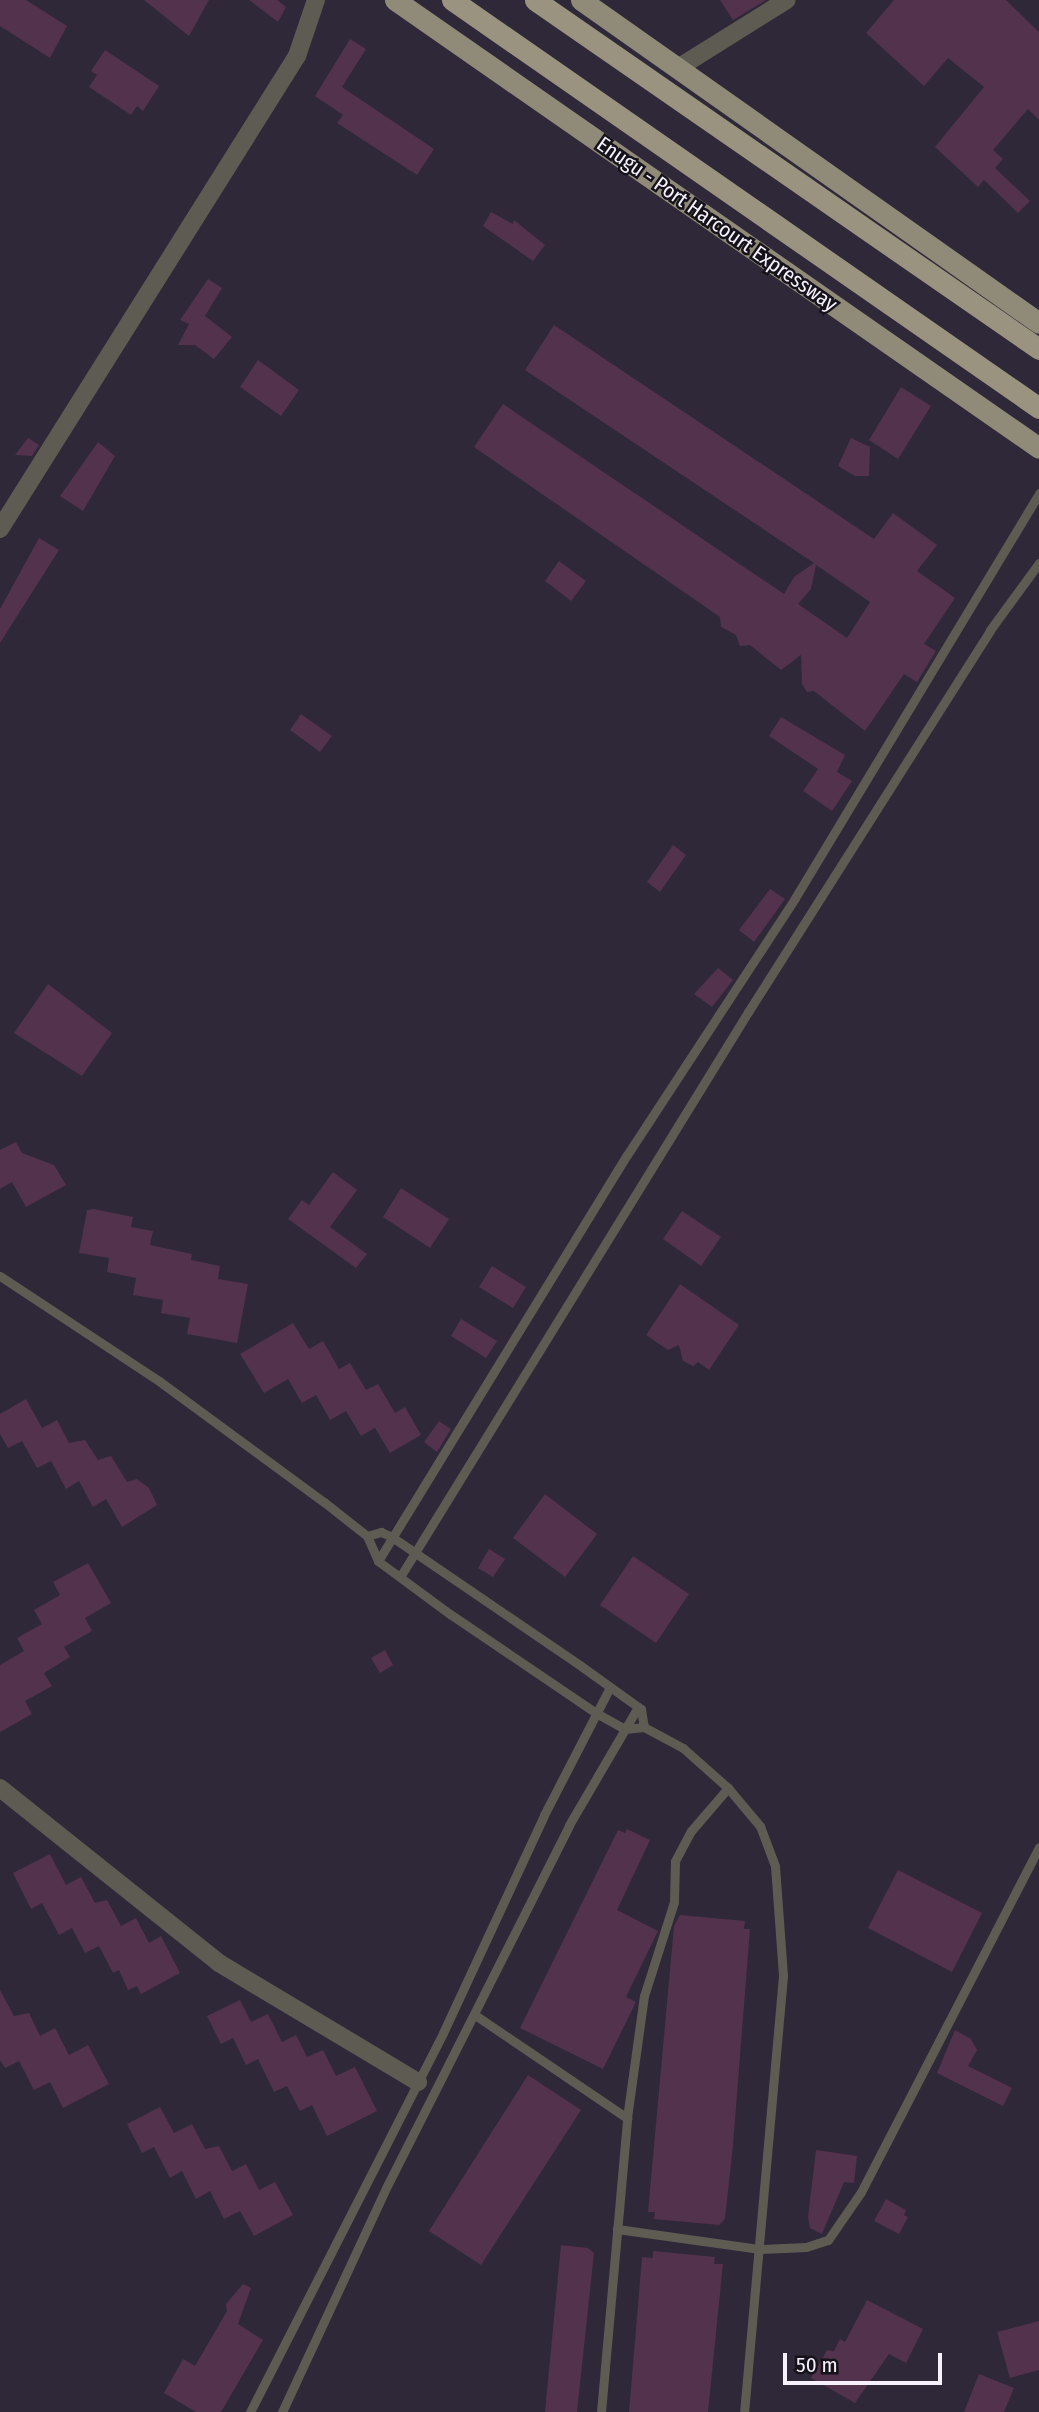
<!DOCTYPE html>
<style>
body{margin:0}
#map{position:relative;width:1039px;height:2412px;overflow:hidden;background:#2f2838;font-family:"Fira Sans Condensed",sans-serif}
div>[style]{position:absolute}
.building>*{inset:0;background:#52324c}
.service>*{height:9px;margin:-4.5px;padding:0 4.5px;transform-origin:4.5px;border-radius:4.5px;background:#5e5b53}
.minor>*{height:18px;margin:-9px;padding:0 9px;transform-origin:9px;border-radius:9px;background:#5e5b53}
.primary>*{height:21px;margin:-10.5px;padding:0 10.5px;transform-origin:10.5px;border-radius:10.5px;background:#908a78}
.trunk>*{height:21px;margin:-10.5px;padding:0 10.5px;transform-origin:10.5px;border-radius:10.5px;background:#9a937f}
span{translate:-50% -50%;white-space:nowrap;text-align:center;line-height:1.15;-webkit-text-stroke:5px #16121a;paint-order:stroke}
.street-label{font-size:21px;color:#f6f1fd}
.scale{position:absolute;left:783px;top:2353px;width:159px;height:32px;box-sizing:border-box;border:4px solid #f6f1fd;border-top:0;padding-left:9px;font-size:21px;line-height:24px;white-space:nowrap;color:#f6f1fd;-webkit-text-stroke:5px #16121a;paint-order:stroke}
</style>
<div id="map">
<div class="building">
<i style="clip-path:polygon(0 0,26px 0,67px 26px,50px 58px,0 26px)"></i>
<i style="clip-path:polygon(144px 0,209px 0,189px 36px)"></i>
<i style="clip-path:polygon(249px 0,277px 0,286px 7px,278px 22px)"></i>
<i style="clip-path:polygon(720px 0,766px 0,733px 20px)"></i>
<i style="clip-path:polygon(894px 0,1006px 0,1039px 32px,1039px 120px,1028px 109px,993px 150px,1003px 159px,995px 168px,1030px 201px,1018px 213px,984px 180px,978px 187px,935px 147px,984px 87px,948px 58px,924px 86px,866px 33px)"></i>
<i style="clip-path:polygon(350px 39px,366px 49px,342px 87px,434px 149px,417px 175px,337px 123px,343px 115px,315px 96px)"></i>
<i style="clip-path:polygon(105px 50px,159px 86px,143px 111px,137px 106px,131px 115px,89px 87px,97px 75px,91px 71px)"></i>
<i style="clip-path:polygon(491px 212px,513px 224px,514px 220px,545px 245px,533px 261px,483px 226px)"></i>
<i style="clip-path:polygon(208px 279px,222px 288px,205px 316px,232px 337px,214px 359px,195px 345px,178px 345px,189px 324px,180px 320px)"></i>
<i style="clip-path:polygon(evenodd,554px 325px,874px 539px,893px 513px,937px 545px,917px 571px,955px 598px,924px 644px,936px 651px,917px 682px,904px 674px,865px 731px,814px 691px,807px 692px,802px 684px,801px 655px,781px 670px,750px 645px,740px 646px,736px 635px,721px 627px,720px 617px,474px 447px,503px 404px,784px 594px,794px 577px,814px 563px,525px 370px,554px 325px,816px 565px,870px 602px,847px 638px,798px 604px,811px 589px,816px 565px)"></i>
<i style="clip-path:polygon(258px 360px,299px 390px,281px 416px,240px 387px)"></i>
<i style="clip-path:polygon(901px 387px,931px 406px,898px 459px,869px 440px)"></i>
<i style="clip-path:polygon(28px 438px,39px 445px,32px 456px,15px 455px)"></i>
<i style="clip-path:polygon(851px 438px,870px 447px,869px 476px,855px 476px,838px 466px)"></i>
<i style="clip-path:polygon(98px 442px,115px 456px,83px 511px,60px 496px)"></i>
<i style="clip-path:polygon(39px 538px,59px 550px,0 643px,0 609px)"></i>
<i style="clip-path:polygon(559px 561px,586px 581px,571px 601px,545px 581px)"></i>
<i style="clip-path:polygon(301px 714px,332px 736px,320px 752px,290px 730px)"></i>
<i style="clip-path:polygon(781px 717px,845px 755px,837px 772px,852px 781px,832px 811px,803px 791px,818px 769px,769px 736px)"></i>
<i style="clip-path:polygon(673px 845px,686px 855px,660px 892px,647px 882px)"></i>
<i style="clip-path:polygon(770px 889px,785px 899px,754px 942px,739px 930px)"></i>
<i style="clip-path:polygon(718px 968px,733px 980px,712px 1007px,694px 994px)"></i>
<i style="clip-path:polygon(48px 984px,112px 1033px,82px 1076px,14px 1033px)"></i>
<i style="clip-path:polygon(16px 1142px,22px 1153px,54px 1165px,66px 1185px,26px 1207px,12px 1182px,0 1189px,0 1150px)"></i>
<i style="clip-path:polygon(333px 1172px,357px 1190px,330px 1227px,367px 1254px,356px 1268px,288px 1219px,302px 1200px,309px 1205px)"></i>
<i style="clip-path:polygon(401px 1188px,449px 1219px,430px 1248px,383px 1217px)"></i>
<i style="clip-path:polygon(94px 1209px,133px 1217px,131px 1227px,153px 1231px,150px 1245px,192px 1254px,191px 1260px,220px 1266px,218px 1279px,248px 1284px,237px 1343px,187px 1334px,190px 1318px,161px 1313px,163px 1300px,133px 1295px,136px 1278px,107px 1272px,109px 1258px,79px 1253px,87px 1210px)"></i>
<i style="clip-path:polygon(682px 1211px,721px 1237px,701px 1266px,663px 1239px)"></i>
<i style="clip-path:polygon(492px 1266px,526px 1287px,513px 1308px,479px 1287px)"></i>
<i style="clip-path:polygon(680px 1284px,739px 1325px,709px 1370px,698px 1362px,693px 1366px,683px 1361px,679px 1345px,668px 1350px,646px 1335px)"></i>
<i style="clip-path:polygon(461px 1319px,497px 1341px,486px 1358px,451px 1336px)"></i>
<i style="clip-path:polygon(293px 1323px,309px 1349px,323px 1341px,339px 1369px,350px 1363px,366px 1390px,378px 1384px,395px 1413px,405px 1407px,421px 1435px,390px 1453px,375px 1428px,361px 1436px,346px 1411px,330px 1420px,316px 1395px,302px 1403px,288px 1379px,264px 1393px,240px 1354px)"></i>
<i style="clip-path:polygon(26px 1399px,42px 1428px,57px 1420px,69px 1443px,85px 1440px,98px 1460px,111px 1456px,127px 1482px,137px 1479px,149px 1488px,157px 1505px,122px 1527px,106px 1499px,93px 1507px,79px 1481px,66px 1489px,51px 1461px,37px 1468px,22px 1441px,8px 1448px,0 1434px,0 1414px)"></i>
<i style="clip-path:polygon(439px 1421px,451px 1429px,437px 1452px,424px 1442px)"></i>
<i style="clip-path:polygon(545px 1494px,597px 1534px,565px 1577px,513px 1538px)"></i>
<i style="clip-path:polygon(489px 1549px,505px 1559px,493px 1577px,478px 1568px)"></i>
<i style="clip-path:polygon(633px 1556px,689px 1594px,656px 1643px,600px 1605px)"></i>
<i style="clip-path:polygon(88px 1563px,111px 1603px,85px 1618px,92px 1631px,64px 1647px,70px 1657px,44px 1673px,52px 1686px,25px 1701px,32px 1714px,0 1732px,0 1665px,24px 1651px,17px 1638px,42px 1624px,34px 1610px,60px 1595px,53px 1582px)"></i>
<i style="clip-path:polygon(385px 1650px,393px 1665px,380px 1673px,371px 1658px)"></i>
<i style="clip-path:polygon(627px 1829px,650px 1840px,617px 1910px,658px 1931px,626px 1997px,636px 2002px,603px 2069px,520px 2028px,618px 1830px,625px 1833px)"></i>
<i style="clip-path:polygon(50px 1854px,66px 1885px,81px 1877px,95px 1903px,107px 1900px,121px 1926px,136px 1918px,149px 1943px,161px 1936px,180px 1973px,141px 1994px,137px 1986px,128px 1990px,119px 1970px,113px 1973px,99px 1946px,85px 1953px,72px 1928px,59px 1935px,42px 1903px,31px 1909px,13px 1873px)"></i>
<i style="clip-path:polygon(898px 1870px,982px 1913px,952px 1972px,868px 1928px)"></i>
<i style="clip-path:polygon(680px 1915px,745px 1921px,744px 1929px,750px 1929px,733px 2145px,725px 2219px,719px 2225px,654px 2219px,655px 2212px,648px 2212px,674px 1926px)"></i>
<i style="clip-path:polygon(0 1990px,14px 2016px,29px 2013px,40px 2036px,55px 2028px,69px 2055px,88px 2045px,109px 2084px,63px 2108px,50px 2082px,34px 2090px,19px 2061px,5px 2068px,0 2060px)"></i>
<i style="clip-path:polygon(240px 2000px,251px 2022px,268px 2014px,282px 2042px,296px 2035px,307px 2057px,323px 2050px,336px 2076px,355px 2067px,377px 2111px,327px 2136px,312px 2105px,300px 2111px,287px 2086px,274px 2092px,258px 2059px,246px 2065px,233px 2038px,221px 2044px,207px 2016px)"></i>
<i style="clip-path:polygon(955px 2030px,971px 2039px,977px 2050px,968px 2066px,1012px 2088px,1003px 2106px,937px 2073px)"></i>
<i style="clip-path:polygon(528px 2075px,581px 2110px,481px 2265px,429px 2231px)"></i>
<i style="clip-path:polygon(160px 2107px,174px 2133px,192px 2124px,205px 2149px,219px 2146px,232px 2171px,246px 2164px,259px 2190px,275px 2182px,293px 2215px,254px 2236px,240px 2211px,224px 2219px,210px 2191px,196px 2199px,182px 2171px,170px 2178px,154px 2147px,142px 2153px,127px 2124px)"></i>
<i style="clip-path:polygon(816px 2150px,857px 2156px,854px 2183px,844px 2182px,822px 2234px,810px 2228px,808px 2217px)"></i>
<i style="clip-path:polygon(886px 2199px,906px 2210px,904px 2215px,908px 2217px,899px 2234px,874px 2221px)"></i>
<i style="clip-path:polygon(561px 2245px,588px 2248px,594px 2253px,577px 2412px,545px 2412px)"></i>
<i style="clip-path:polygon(653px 2251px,715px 2257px,714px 2264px,723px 2264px,708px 2412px,629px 2412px,642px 2257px,653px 2258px)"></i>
<i style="clip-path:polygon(243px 2284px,251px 2288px,238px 2324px,263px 2340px,221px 2412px,196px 2412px,164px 2393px,183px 2359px,195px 2366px,227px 2311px,226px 2304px)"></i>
<i style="clip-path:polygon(867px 2300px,923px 2329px,906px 2363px,889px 2354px,855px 2403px,811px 2378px,827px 2350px,834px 2351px,840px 2339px,845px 2342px)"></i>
<i style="clip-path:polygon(1039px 2321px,1039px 2370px,1010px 2378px,997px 2332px)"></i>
<i style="clip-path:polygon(979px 2374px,1014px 2388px,1004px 2412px,964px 2412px)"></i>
</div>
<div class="service">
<i style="left:0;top:1276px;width:191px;rotate:33.4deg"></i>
<i style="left:159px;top:1381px;width:205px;rotate:36.3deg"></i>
<i style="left:324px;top:1502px;width:55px;rotate:38.3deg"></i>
<i style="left:367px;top:1536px;width:27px;rotate:66deg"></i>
<i style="left:378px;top:1561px;width:89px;rotate:36.4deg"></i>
<i style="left:450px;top:1614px;width:176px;rotate:34.1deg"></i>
<i style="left:596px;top:1713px;width:33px;rotate:29deg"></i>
<i style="left:625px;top:1729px;width:19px;rotate:-6deg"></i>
<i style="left:644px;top:1727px;width:44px;rotate:28.3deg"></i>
<i style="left:683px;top:1748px;width:60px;rotate:41.6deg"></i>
<i style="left:728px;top:1788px;width:50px;rotate:49.9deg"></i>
<i style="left:760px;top:1826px;width:43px;rotate:69.4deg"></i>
<i style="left:775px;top:1866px;width:110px;rotate:85.8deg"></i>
<i style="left:783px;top:1976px;width:438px;rotate:95.1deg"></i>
<i style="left:367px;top:1536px;width:15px;rotate:-16deg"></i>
<i style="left:381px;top:1532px;width:12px;rotate:24deg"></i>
<i style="left:392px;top:1537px;width:229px;rotate:34.3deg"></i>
<i style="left:581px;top:1666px;width:74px;rotate:35.6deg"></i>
<i style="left:641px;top:1709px;width:18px;rotate:81deg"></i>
<i style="left:378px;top:1561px;width:476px;rotate:-58.5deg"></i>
<i style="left:627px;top:1155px;width:307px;rotate:-56.8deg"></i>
<i style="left:795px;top:898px;width:473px;rotate:-58.9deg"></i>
<i style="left:400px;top:1577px;width:664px;rotate:-58.37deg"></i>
<i style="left:748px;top:1012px;width:452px;rotate:-57.6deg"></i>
<i style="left:990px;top:630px;width:83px;rotate:-53.8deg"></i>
<i style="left:475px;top:2015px;width:184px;rotate:34.1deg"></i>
<i style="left:617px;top:2229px;width:143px;rotate:8deg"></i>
<i style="left:759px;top:2249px;width:47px;rotate:-2.4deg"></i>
<i style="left:806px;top:2247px;width:23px;rotate:-18deg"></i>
<i style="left:828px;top:2240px;width:58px;rotate:-55.5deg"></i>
<i style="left:861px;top:2192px;width:388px;rotate:-62.7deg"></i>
<i style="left:250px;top:2412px;width:425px;rotate:-63deg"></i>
<i style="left:443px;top:2033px;width:240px;rotate:-65.1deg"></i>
<i style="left:544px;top:1815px;width:144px;rotate:-62.7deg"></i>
<i style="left:282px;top:2412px;width:251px;rotate:-65.1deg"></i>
<i style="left:388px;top:2184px;width:402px;rotate:-63.2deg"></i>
<i style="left:569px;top:1825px;width:137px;rotate:-59.7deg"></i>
<i style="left:601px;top:2412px;width:295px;rotate:-84.9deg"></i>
<i style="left:627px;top:2118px;width:123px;rotate:-82.1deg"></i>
<i style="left:644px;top:1996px;width:99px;rotate:-72.3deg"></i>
<i style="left:674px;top:1902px;width:41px;rotate:-88.6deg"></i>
<i style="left:675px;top:1861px;width:34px;rotate:-62deg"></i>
<i style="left:691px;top:1831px;width:57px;rotate:-49.3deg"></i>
</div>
<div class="minor">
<i style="left:678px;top:68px;width:128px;rotate:-32deg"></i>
<i style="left:0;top:529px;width:559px;rotate:-57.88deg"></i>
<i style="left:297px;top:56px;width:59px;rotate:-71.3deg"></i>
<i style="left:0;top:1788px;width:280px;rotate:38.6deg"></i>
<i style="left:219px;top:1963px;width:232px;rotate:30.9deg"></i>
</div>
<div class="primary">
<i style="left:395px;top:0;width:784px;rotate:34.82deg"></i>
<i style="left:581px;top:0;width:560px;rotate:35.19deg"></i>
</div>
<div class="trunk">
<i style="left:452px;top:0;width:715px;rotate:34.8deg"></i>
<i style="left:535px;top:0;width:613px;rotate:34.7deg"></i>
</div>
<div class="street-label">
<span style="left:717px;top:224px;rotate:35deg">Enugu - Port Harcourt Expressway</span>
</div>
<div class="scale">50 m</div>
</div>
